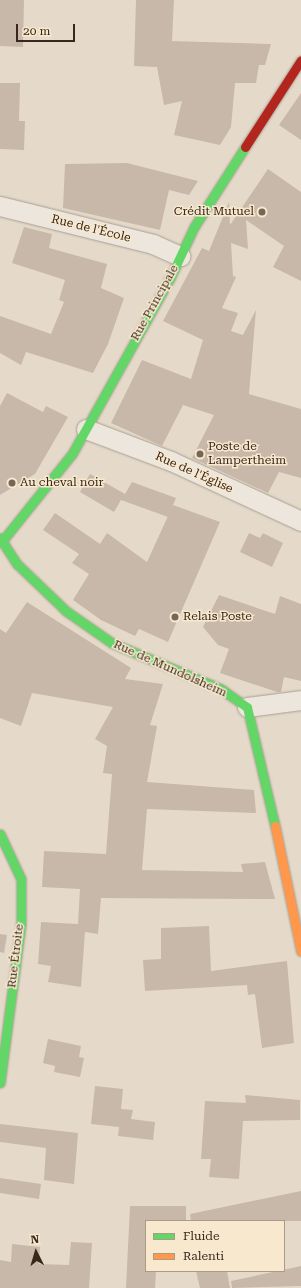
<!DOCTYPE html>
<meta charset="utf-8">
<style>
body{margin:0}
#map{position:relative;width:301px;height:1288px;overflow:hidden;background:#e5dac9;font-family:"Roboto Serif",serif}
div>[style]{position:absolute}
.building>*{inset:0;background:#c8b8aa}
.roads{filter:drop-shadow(0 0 1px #a99f93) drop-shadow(0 0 1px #a99f93)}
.street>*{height:19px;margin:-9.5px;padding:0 9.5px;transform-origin:9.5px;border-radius:9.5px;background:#ede6dc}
.fast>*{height:9px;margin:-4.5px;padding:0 4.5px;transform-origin:4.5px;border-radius:4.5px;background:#63d668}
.slow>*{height:9px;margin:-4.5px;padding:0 4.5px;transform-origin:4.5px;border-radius:4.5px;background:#ff974d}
.jam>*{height:9px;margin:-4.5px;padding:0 4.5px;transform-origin:4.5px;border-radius:4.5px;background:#b3261e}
.dots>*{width:11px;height:11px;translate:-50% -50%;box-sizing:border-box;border:2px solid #f7e8ce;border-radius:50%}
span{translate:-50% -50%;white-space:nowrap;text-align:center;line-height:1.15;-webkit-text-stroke:3px #f7e8ce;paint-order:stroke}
.poi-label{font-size:12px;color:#38271b}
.right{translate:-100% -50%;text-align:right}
.left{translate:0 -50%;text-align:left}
.street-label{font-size:12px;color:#38271b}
.legend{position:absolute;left:145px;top:1220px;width:140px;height:52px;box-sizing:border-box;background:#f7e8ce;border:1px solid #ab9b86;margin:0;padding:5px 7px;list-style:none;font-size:12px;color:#38271b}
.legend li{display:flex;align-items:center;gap:8px;height:20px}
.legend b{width:20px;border:1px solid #ab9b86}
.north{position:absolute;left:16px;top:1232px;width:40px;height:40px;-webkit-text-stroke:3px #f7e8ce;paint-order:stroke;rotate:355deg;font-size:11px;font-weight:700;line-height:16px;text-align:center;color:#38271b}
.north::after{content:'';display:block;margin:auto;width:14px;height:18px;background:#38271b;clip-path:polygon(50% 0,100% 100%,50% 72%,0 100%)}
.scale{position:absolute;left:16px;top:24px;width:59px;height:18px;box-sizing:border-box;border:2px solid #38271b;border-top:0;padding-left:5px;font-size:12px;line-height:14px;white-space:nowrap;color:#38271b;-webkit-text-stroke:3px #f7e8ce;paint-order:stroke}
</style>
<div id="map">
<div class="building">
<i style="clip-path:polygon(0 0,24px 0,23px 47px,0 46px)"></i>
<i style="clip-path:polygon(136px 0,174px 0,172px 41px,271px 44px,265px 65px,259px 65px,256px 83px,235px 83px,231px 127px,220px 145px,174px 135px,182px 101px,164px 105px,157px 67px,134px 66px)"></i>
<i style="clip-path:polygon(0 83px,20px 83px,19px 121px,25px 121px,24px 150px,0 149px)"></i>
<i style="clip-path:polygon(301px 93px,301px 140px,279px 125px)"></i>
<i style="clip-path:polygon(127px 163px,198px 181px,189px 195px,169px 190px,160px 230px,63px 208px,65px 164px)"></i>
<i style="clip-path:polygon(268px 169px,301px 192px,301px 281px,273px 267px,284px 246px,246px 220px,248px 249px,231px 243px,233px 276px,236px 277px,222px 308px,238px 313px,231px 331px,243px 335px,256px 310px,249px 394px,301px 409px,301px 478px,279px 472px,268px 493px,192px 458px,214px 415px,183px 405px,162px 446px,111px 423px,142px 360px,191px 379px,203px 340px,163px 321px,202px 248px,209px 251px,229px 202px,230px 225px)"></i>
<i style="clip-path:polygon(24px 227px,52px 234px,49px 248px,107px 264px,101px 288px,124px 298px,108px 344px,93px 373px,26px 352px,21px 365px,0 353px,0 316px,51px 334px,64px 302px,59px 300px,65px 280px,12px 263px)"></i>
<i style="clip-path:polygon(7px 393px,43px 412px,46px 406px,68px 417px,35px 474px,0 495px,0 406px)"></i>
<i style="clip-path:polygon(90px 474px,125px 494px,132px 482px,176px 498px,168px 517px,121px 500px,114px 512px,80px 492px)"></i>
<i style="clip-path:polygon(173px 505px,220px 522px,168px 642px,139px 629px,135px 636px,101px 620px,73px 600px,89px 574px,72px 563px,79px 554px,43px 530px,55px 513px,100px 544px,107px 533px,147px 562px)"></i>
<i style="clip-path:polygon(249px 533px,260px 538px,263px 533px,283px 543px,272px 567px,240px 552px)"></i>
<i style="clip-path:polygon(219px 595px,275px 614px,280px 596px,301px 604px,301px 681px,284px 677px,281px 692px,277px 692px,220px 673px,229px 649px,218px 645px,203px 627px)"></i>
<i style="clip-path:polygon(27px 602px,131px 668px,125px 679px,163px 684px,150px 725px,157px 726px,147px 782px,254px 790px,256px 813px,147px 809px,142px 870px,243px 872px,241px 864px,265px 862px,275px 899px,101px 898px,98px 934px,85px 932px,81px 987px,48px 982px,51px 966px,38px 964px,41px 922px,78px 924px,80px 889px,42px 887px,44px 851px,106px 854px,112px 774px,103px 773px,107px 746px,95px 739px,113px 707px,32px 693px,21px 726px,0 718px,0 629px,6px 633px)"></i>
<i style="clip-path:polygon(209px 926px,211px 971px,287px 961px,294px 1043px,262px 1048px,255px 994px,248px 995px,247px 985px,145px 991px,143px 960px,161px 959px,161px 928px)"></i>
<i style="clip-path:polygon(0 934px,7px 935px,4px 953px,0 952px)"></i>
<i style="clip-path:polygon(48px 1039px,81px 1046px,79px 1057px,84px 1058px,80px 1077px,54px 1072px,55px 1066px,43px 1063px)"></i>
<i style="clip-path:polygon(95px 1086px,123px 1089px,121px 1109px,133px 1110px,131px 1119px,155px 1122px,153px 1140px,118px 1136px,119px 1127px,91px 1124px)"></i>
<i style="clip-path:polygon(245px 1095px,300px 1100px,300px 1120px,243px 1121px,239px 1179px,209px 1177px,211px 1159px,201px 1159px,205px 1101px,246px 1103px)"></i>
<i style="clip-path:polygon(0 1124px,78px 1133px,74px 1184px,44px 1180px,46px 1148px,0 1142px)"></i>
<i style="clip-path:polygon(0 1178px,41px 1184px,39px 1199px,0 1193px)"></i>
<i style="clip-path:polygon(301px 1191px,301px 1221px,191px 1221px,190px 1214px)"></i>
<i style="clip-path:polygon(130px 1206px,186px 1206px,186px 1221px,146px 1221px,146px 1271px,156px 1271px,155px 1288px,126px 1288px)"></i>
<i style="clip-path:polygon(71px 1242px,92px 1243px,89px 1288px,0 1288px,0 1260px,11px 1262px,12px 1244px,40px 1247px,39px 1264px,69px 1265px)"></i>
<i style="clip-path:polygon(301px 1266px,301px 1286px,232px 1288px,231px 1281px)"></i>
<i style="clip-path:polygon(196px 1271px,227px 1271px,230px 1288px,200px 1288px)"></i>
</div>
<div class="roads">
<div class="street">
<i style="left:0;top:206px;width:158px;rotate:13.9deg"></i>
<i style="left:153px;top:244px;width:30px;rotate:24deg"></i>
<i style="left:86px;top:429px;width:91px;rotate:20.6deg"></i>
<i style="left:171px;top:461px;width:143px;rotate:24.8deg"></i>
<i style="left:247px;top:707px;width:54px;rotate:-7.4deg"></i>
</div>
<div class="fast">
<i style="left:0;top:538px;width:31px;rotate:57deg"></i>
<i style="left:17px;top:564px;width:68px;rotate:43.8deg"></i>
<i style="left:66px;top:611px;width:56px;rotate:34.8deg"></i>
<i style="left:112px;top:643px;width:118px;rotate:22.9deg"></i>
<i style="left:221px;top:689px;width:32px;rotate:35deg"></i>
<i style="left:247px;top:707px;width:122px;rotate:76.8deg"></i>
<i style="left:3px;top:540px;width:110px;rotate:-51.3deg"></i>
<i style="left:72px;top:454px;width:201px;rotate:-60.9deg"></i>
<i style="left:170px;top:278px;width:56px;rotate:-64.8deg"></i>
<i style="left:194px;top:227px;width:95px;rotate:-57.5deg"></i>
<i style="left:0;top:834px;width:50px;rotate:65deg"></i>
<i style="left:21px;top:879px;width:44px;rotate:90deg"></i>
<i style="left:21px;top:923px;width:161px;rotate:97.5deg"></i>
</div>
<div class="slow">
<i style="left:275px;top:826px;width:128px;rotate:78.3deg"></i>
</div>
<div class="jam">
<i style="left:245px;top:147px;width:103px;rotate:-57.2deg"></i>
</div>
</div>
<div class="dots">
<i style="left:262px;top:212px;background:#756658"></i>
<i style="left:200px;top:454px;background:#756658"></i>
<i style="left:12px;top:483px;background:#756658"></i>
<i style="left:175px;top:617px;background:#756658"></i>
</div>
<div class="poi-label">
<span class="right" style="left:254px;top:212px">Crédit Mutuel</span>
<span class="left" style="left:208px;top:454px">Poste de<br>Lampertheim</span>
<span class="left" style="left:20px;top:483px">Au cheval noir</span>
<span class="left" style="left:183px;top:617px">Relais Poste</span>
</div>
<div class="street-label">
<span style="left:91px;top:229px;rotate:14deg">Rue de l'École</span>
<span style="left:155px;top:303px;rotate:-61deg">Rue Principale</span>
<span style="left:194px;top:473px;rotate:24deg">Rue de l'Église</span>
<span style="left:170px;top:669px;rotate:24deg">Rue de Mundolsheim</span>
<span style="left:16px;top:956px;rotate:-83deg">Rue Étroite</span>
</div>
<ul class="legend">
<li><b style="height:5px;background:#63d668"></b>Fluide</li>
<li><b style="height:5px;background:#ff974d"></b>Ralenti</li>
</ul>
<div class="north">N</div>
<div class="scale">20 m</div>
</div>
